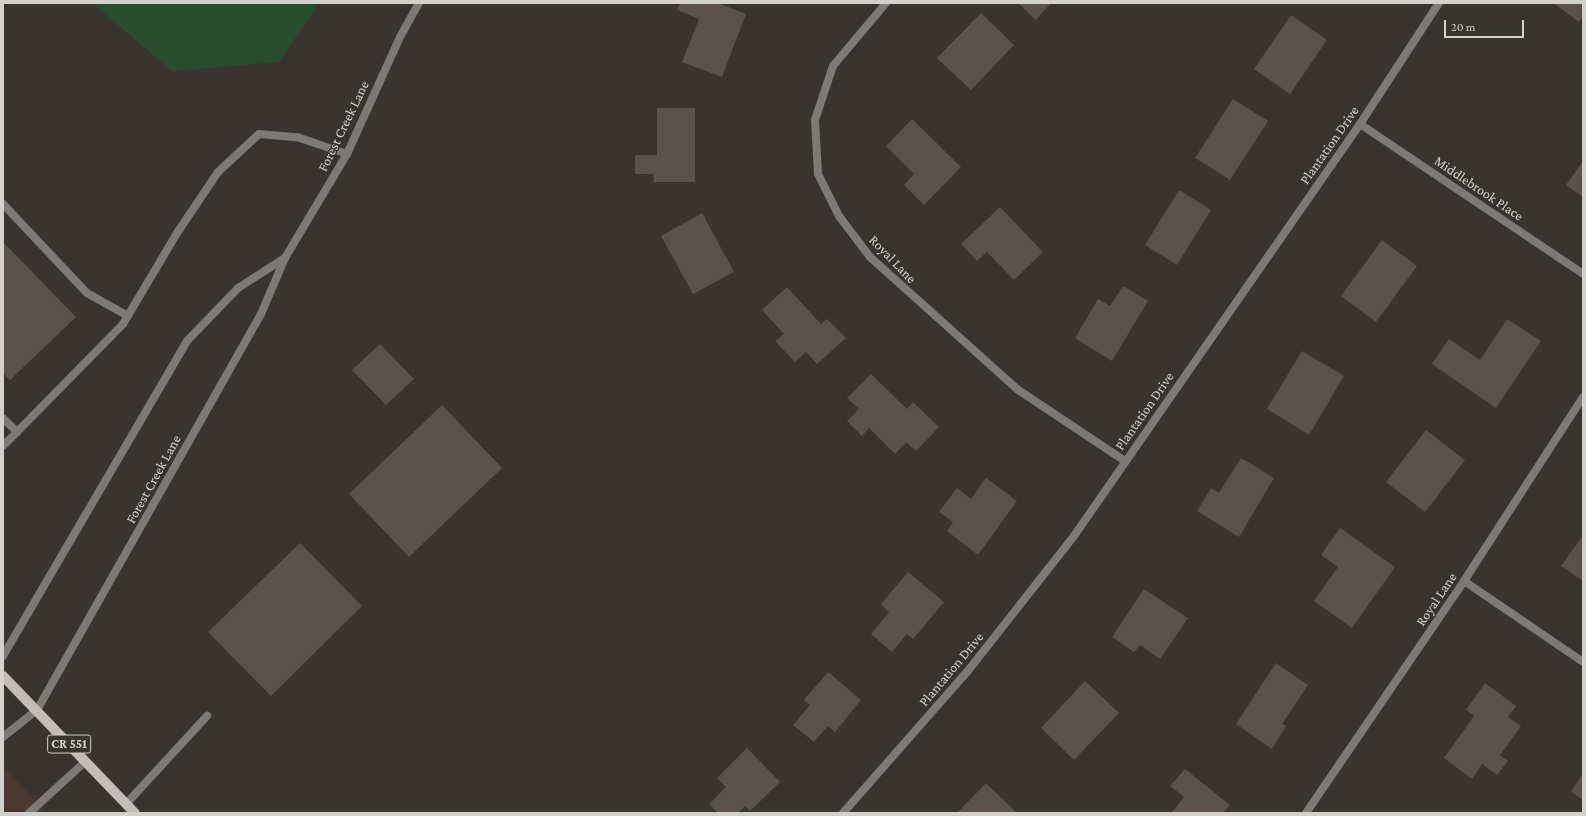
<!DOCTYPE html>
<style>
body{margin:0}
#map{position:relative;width:1586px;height:816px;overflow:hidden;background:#39342d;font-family:"Crimson Pro",serif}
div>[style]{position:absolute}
.industrial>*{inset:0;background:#4a3830}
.green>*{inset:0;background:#294c2f}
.building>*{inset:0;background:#5b514e}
.lane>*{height:8px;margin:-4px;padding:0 4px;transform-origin:4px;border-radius:4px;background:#7c7976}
.street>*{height:8px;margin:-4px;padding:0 4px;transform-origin:4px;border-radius:4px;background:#7c7976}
.primary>*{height:10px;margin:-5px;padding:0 5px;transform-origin:5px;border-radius:5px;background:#c4bdb6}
span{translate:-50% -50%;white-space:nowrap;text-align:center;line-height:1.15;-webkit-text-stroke:3px #39342d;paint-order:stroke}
.shield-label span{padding:1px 3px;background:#39342d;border:1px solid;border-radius:3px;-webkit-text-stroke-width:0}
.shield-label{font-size:13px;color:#d4d1cd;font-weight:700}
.street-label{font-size:14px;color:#d4d1cd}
.frame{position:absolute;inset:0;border:4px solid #d4d1cd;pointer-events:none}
.scale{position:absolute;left:1444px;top:20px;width:80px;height:18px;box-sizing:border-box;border:2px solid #d4d1cd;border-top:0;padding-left:5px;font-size:12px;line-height:14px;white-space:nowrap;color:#d4d1cd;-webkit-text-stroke:3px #39342d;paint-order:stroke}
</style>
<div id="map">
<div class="industrial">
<i style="clip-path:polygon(3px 766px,43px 808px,38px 813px,3px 813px)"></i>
</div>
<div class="green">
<i style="clip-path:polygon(92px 3px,319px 3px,279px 62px,172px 71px)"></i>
</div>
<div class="building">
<i style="clip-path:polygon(680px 3px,718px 3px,746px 14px,722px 77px,682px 62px,699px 19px,677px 10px)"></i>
<i style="clip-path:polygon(1018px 3px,1051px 3px,1036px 20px)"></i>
<i style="clip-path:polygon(1553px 3px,1583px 3px,1583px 16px,1579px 22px)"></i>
<i style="clip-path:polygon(981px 13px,1014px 45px,971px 90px,937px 58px)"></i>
<i style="clip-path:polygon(1291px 15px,1327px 40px,1290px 94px,1254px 69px)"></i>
<i style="clip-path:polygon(1233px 99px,1268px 121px,1230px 180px,1195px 158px)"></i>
<i style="clip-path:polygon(657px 108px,695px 108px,695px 182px,654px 182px,653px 174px,635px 174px,635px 155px,657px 155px)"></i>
<i style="clip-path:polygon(912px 119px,961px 167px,924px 205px,904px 185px,914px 174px,886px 146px)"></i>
<i style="clip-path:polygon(1583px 161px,1583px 197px,1566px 185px)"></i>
<i style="clip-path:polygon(1179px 190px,1211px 210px,1177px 265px,1145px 245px)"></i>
<i style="clip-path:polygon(1000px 207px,1043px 252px,1014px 280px,987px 252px,977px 261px,961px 244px)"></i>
<i style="clip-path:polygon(702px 213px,734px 272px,693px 294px,661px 236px)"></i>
<i style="clip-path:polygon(1382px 240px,1417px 266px,1376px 322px,1341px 296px)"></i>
<i style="clip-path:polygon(3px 242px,76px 317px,10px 380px,3px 373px)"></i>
<i style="clip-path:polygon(1123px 286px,1148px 301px,1112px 361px,1075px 338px,1098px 299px,1110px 306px)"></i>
<i style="clip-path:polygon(787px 287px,821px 324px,827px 319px,846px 338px,817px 364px,806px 352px,795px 362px,775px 341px,784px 334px,762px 310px)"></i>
<i style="clip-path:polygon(1507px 319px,1541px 341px,1496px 408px,1432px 364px,1449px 339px,1480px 360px)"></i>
<i style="clip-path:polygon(380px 344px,414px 379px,386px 405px,352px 370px)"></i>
<i style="clip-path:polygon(1302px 351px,1344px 376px,1309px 435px,1267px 409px)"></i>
<i style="clip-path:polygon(871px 374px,907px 409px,913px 402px,939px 427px,916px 451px,906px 442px,895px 454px,869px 428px,862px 436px,847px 421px,859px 409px,847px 398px)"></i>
<i style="clip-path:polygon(442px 405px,502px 468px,409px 557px,349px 494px)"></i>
<i style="clip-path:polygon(1426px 430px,1465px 460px,1425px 512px,1386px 482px)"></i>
<i style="clip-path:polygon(1241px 458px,1274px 478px,1239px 537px,1197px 511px,1211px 488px,1219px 493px)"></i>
<i style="clip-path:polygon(986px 478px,1017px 501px,978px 555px,947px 531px,953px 522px,939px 512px,957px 488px,971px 499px)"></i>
<i style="clip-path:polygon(1340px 528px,1395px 567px,1352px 628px,1314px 601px,1338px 567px,1321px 555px)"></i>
<i style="clip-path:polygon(1582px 537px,1583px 538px,1583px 581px,1561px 566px)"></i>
<i style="clip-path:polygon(300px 543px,362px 606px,271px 696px,208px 632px)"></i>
<i style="clip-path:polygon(908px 572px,944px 602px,913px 639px,907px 634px,892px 652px,871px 634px,889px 612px,881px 604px)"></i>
<i style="clip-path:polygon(1144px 589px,1188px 618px,1160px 659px,1140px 645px,1134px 652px,1112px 637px)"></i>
<i style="clip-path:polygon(1276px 663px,1308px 685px,1282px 724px,1286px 726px,1272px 749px,1236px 724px)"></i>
<i style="clip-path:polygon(828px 672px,861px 700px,835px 732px,828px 726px,814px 742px,793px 725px,810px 705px,804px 700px)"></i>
<i style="clip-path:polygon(1085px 681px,1119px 713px,1074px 760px,1041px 728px)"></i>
<i style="clip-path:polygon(1485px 683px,1516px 706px,1508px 717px,1521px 726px,1500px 755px,1508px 761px,1497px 775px,1482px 764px,1472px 779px,1444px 758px,1474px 716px,1466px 710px)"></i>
<i style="clip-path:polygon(747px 748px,780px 782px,750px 811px,745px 806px,738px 813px,718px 813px,709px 804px,726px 787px,717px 778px)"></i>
<i style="clip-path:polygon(1185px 769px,1230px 805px,1223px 813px,1171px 813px,1184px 797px,1170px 786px)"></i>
<i style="clip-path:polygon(1583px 773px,1583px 800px,1571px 792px)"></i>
<i style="clip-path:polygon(986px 783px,1017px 813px,957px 813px)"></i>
</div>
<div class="lane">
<i style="left:3px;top:204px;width:122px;rotate:46.7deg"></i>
<i style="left:87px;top:293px;width:47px;rotate:29.3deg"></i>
<i style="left:3px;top:418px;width:20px;rotate:45deg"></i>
<i style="left:17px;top:432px;width:20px;rotate:135deg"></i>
<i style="left:17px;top:432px;width:151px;rotate:-45.5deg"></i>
<i style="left:123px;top:324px;width:106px;rotate:-59.3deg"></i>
<i style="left:177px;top:233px;width:73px;rotate:-56.1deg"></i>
<i style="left:218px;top:172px;width:56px;rotate:-42.8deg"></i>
<i style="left:259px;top:134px;width:38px;rotate:5deg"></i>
<i style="left:297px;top:137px;width:53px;rotate:18.8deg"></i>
<i style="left:3px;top:737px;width:43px;rotate:-38.5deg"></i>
<i style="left:126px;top:804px;width:120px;rotate:-47.4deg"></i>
<i style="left:29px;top:813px;width:77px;rotate:-42.4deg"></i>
</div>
<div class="street">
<i style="left:886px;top:3px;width:82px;rotate:130.1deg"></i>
<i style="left:833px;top:66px;width:57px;rotate:108.4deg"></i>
<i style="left:815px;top:120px;width:54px;rotate:86.8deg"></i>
<i style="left:818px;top:174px;width:47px;rotate:63.4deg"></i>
<i style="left:839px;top:216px;width:51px;rotate:52.9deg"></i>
<i style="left:870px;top:257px;width:198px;rotate:41.9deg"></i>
<i style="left:1017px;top:389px;width:130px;rotate:33.7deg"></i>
<i style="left:1360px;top:124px;width:269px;rotate:33.9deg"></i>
<i style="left:1464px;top:581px;width:144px;rotate:34.2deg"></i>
<i style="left:3px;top:656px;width:365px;rotate:-59.7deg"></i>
<i style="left:187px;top:341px;width:74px;rotate:-46.1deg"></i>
<i style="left:238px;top:288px;width:56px;rotate:-32.6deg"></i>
<i style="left:37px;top:710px;width:455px;rotate:-60.5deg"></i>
<i style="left:261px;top:314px;width:61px;rotate:-66.8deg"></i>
<i style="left:285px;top:258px;width:121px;rotate:-59.2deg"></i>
<i style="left:347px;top:154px;width:128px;rotate:-65.6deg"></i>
<i style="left:400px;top:37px;width:39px;rotate:-61deg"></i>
<i style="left:843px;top:813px;width:188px;rotate:-48.7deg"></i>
<i style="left:967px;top:672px;width:173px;rotate:-51.8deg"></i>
<i style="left:1074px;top:536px;width:502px;rotate:-55.23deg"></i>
<i style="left:1360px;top:124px;width:145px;rotate:-56.9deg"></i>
<i style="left:1306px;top:813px;width:281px;rotate:-55.7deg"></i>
<i style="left:1464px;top:581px;width:219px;rotate:-57.1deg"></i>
</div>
<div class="primary">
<i style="left:3px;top:676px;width:190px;rotate:46.1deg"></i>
</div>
<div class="shield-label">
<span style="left:69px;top:744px">CR 551</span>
</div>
<div class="street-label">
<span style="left:343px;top:126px;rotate:-64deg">Forest Creek Lane</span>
<span style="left:1329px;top:145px;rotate:-55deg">Plantation Drive</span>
<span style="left:1479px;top:188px;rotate:34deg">Middlebrook Place</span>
<span style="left:893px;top:259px;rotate:46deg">Royal Lane</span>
<span style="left:1144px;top:411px;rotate:-55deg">Plantation Drive</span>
<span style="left:153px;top:479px;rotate:-61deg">Forest Creek Lane</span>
<span style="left:1436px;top:599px;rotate:-56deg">Royal Lane</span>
<span style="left:951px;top:669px;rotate:-50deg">Plantation Drive</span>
</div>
<div class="frame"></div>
<div class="scale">20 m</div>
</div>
